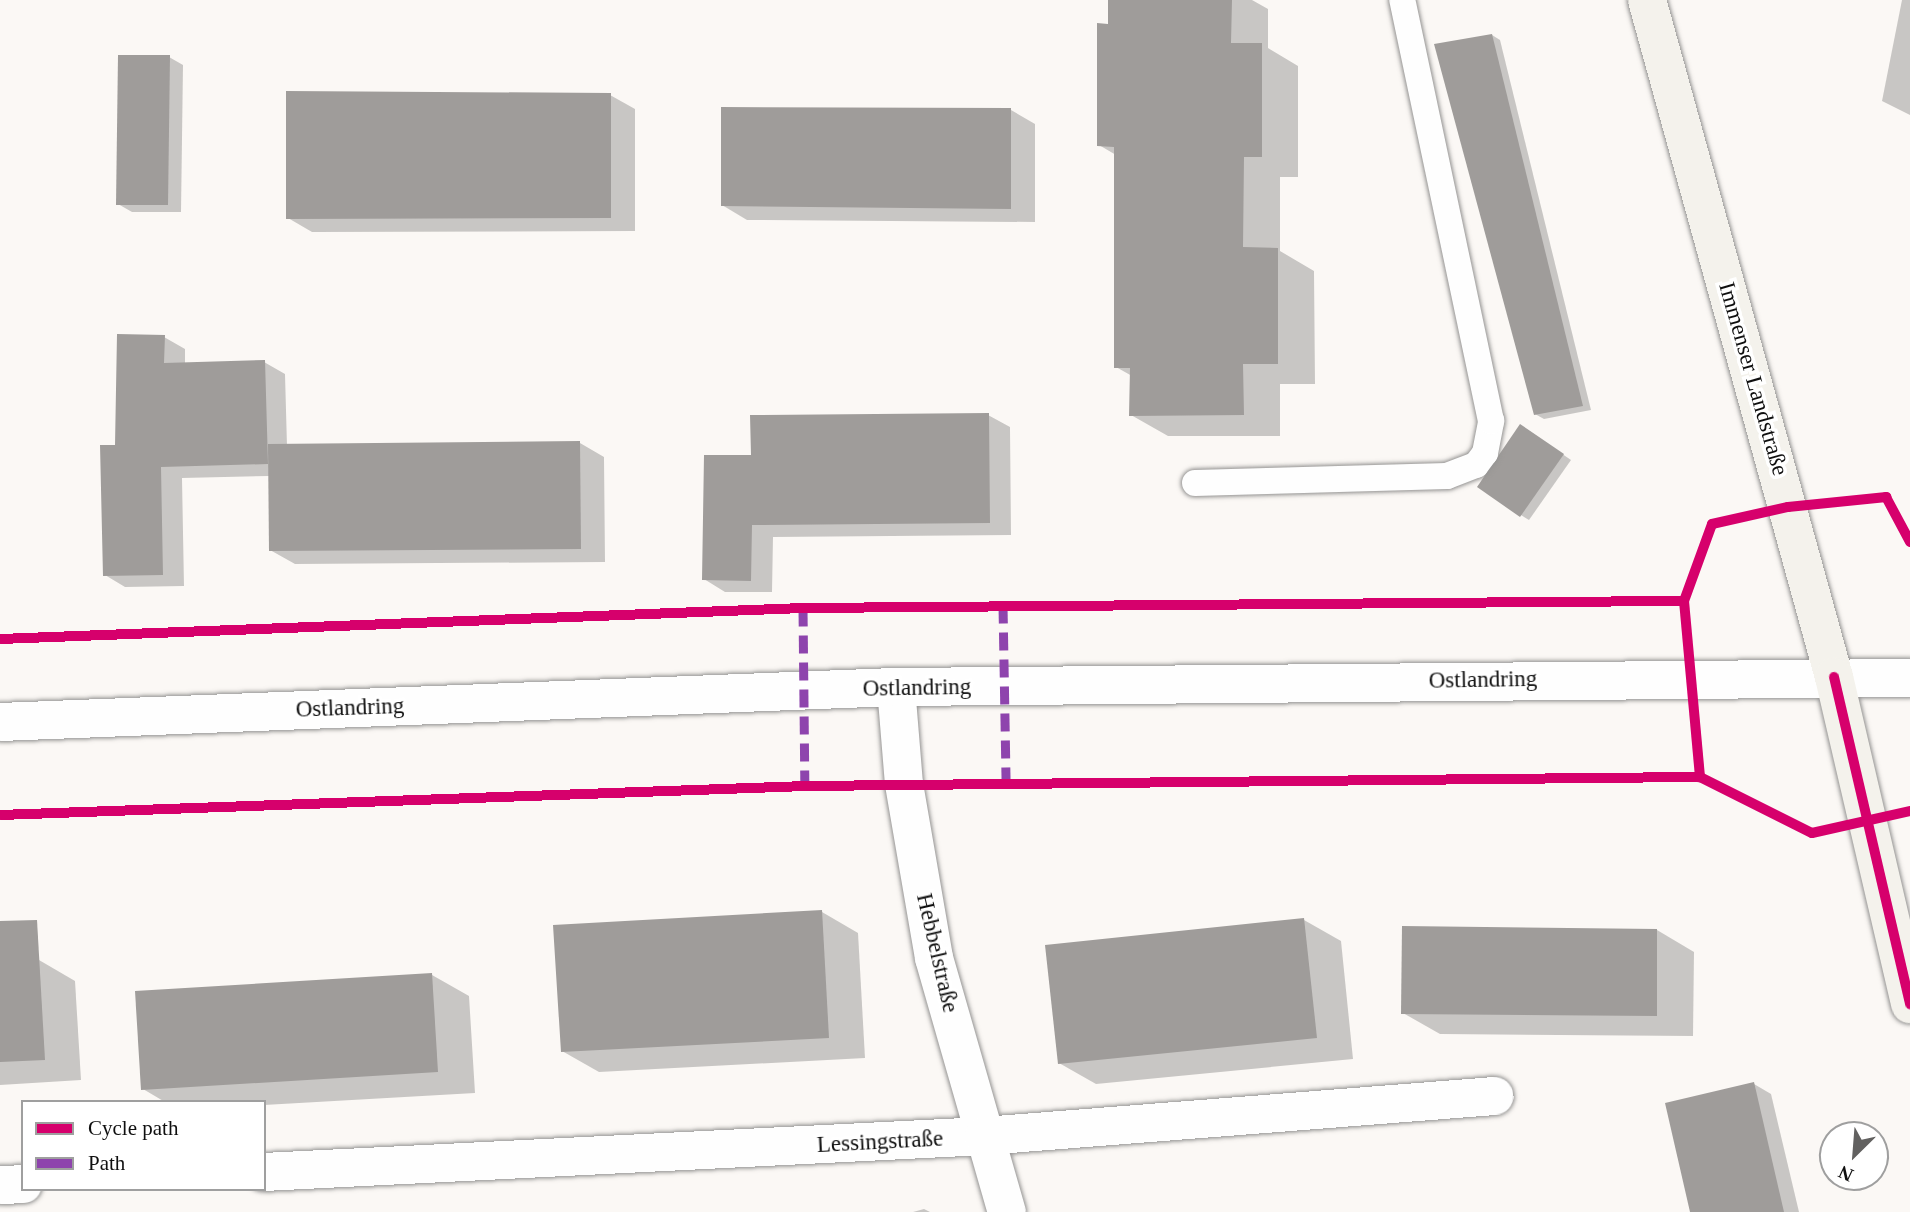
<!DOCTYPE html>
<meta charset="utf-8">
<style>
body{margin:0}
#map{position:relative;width:1910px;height:1212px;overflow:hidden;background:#fbf8f5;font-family:Georgia,serif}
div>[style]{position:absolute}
.shadow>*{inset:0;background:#0003}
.building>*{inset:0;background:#9f9c9a}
.roads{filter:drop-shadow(0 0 2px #959493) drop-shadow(0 0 2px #959493)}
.service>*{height:26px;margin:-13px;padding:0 13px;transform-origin:13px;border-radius:13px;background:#fefefe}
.minor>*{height:38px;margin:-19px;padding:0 19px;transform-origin:19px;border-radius:19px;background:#fefefe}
.secondary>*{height:38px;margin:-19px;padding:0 19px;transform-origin:19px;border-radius:19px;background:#f4f2ec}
.quiet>*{height:9px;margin-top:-4.5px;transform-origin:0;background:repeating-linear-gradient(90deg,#8e44ad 0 18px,transparent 0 27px)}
.cycleway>*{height:10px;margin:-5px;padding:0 5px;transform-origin:5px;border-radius:5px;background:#d6006c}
span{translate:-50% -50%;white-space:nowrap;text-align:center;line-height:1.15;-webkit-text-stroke:7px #fff;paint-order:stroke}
.street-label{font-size:23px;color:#0f0f0f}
.legend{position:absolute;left:21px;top:1100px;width:245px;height:91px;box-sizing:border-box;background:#fff;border:2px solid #9f9f9f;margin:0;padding:9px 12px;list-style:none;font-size:21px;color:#0f0f0f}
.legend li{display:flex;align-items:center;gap:14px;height:35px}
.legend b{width:35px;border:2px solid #9f9f9f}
.north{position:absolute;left:1819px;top:1121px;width:70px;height:70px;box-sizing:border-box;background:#fff;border:2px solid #9f9f9f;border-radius:50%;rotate:205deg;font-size:19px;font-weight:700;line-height:28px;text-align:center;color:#0f0f0f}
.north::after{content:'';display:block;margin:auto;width:24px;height:32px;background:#626160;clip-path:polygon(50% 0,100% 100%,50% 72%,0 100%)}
</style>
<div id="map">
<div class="shadow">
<i style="clip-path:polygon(1110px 0,1252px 0,1268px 9px,1268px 48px,1298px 66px,1298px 177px,1280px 177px,1280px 251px,1314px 271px,1315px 384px,1280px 384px,1280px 436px,1168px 436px,1131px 415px,1132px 376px,1116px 367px,1116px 155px,1099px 145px)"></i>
<i style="clip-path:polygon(1902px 0,1910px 0,1910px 115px,1882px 101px)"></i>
<i style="clip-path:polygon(1492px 35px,1500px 40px,1591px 410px,1544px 419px,1535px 414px)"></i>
<i style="clip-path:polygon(169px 57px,183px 65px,181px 212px,132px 212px,118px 204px)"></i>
<i style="clip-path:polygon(610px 95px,635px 109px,635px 231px,312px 232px,288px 218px)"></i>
<i style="clip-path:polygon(1011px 110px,1035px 124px,1035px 222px,747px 220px,722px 205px)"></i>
<i style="clip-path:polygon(164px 337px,185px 349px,185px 364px,264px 362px,285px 374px,287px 446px,580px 443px,604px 457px,605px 562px,295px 564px,270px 550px,270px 476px,182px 478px,184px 586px,125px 587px,105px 575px,117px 447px)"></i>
<i style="clip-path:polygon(988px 415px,1010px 427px,1011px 535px,773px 537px,772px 592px,725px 592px,704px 579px,752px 457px)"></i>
<i style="clip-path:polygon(1529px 431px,1571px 460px,1529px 520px,1521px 515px)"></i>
<i style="clip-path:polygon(822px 912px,858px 933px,865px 1058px,599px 1072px,562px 1051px)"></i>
<i style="clip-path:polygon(1304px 920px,1341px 941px,1353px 1059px,1096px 1084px,1059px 1063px)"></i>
<i style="clip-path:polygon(1657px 930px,1694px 952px,1693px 1036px,1440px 1034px,1403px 1013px)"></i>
<i style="clip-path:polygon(39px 960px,75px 981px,81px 1080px,0 1085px,0 962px)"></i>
<i style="clip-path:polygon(432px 975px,469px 996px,475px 1093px,264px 1105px,264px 1102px,165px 1102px,143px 1089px)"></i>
<i style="clip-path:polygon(1754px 1084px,1771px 1094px,1799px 1212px,1692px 1212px)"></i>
<i style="clip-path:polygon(924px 1209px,930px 1212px,913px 1212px)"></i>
</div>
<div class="building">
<i style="clip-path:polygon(1108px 0,1232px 0,1231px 43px,1262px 43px,1262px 157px,1244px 157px,1243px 247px,1278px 248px,1278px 364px,1243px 364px,1244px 415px,1129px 416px,1130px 368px,1114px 368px,1114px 147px,1097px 146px,1097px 23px,1108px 24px)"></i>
<i style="clip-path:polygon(1492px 34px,1583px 406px,1534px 415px,1434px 44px)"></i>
<i style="clip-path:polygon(118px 55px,170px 55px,168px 205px,116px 205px)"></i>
<i style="clip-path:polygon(286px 91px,611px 93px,611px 218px,286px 219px)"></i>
<i style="clip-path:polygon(721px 107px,1011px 108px,1011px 209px,721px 206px)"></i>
<i style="clip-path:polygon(117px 334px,165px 335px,164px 363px,265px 360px,268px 464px,161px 467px,163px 575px,103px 576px,100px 445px,115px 445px)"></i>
<i style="clip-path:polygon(989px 413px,990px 523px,752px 525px,751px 581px,702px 580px,704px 455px,751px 455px,750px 415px)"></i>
<i style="clip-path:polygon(1520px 424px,1564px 454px,1520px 517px,1477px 487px)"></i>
<i style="clip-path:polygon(580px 441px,581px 549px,269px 551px,268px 444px)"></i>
<i style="clip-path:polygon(822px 910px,829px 1038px,561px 1052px,553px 925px)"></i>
<i style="clip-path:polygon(1304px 918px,1317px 1038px,1058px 1064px,1045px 945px)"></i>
<i style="clip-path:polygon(37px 920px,45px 1060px,0 1062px,0 921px)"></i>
<i style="clip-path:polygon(1402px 926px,1657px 929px,1657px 1016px,1401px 1014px)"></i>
<i style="clip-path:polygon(432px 973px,438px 1072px,141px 1090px,135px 991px)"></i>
<i style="clip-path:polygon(1754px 1082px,1784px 1212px,1690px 1212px,1665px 1103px)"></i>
</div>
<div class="roads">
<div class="service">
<i style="left:1195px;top:483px;width:252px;rotate:-1.6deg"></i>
<i style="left:1447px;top:476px;width:31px;rotate:-21deg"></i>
<i style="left:1476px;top:465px;width:15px;rotate:-53deg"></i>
<i style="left:1485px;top:453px;width:33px;rotate:-79deg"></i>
<i style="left:1491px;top:421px;width:430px;rotate:-101.9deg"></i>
</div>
<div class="minor">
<i style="left:896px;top:687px;width:97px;rotate:85.3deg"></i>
<i style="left:904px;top:784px;width:177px;rotate:80.2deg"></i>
<i style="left:934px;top:958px;width:264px;rotate:74deg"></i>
<i style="left:0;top:722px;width:897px;rotate:-2.24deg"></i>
<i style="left:896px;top:687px;width:1014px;rotate:-0.51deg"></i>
<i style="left:264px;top:1172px;width:721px;rotate:-2.86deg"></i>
<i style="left:984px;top:1136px;width:512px;rotate:-4.48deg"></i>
<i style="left:0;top:1185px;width:23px;rotate:-2deg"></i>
</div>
<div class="secondary">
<i style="left:1647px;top:0;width:702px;rotate:74.56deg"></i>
<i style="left:1834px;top:677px;width:336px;rotate:76.9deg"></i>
</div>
</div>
<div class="quiet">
<i style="left:1003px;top:605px;width:180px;rotate:89deg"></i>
<i style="left:803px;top:608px;width:178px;rotate:89.4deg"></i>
</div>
<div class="cycleway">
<i style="left:1684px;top:601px;width:177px;rotate:84.8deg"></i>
<i style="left:0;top:639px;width:804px;rotate:-2.21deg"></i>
<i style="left:803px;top:608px;width:881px;rotate:-0.46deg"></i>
<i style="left:1684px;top:601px;width:82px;rotate:-70deg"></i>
<i style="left:1712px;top:524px;width:78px;rotate:-12.6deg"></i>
<i style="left:1788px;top:507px;width:99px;rotate:-5.8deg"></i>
<i style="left:1886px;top:497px;width:51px;rotate:61.9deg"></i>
<i style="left:1834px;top:677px;width:336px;rotate:76.9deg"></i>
<i style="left:0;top:815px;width:806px;rotate:-2.06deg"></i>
<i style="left:805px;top:786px;width:895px;rotate:-0.58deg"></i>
<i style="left:1700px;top:777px;width:125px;rotate:26.6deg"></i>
<i style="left:1812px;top:833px;width:100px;rotate:-12.7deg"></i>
</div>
<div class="street-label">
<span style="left:1753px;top:379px;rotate:74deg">Immenser Landstraße</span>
<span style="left:1483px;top:680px;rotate:-1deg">Ostlandring</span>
<span style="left:917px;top:688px;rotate:-1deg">Ostlandring</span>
<span style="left:350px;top:708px;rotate:-2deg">Ostlandring</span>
<span style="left:937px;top:953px;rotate:77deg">Hebbelstraße</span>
<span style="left:880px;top:1142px;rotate:-3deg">Lessingstraße</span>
</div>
<ul class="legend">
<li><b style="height:9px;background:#d6006c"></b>Cycle path</li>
<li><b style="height:9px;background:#8e44ad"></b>Path</li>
</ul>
<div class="north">N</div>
</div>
